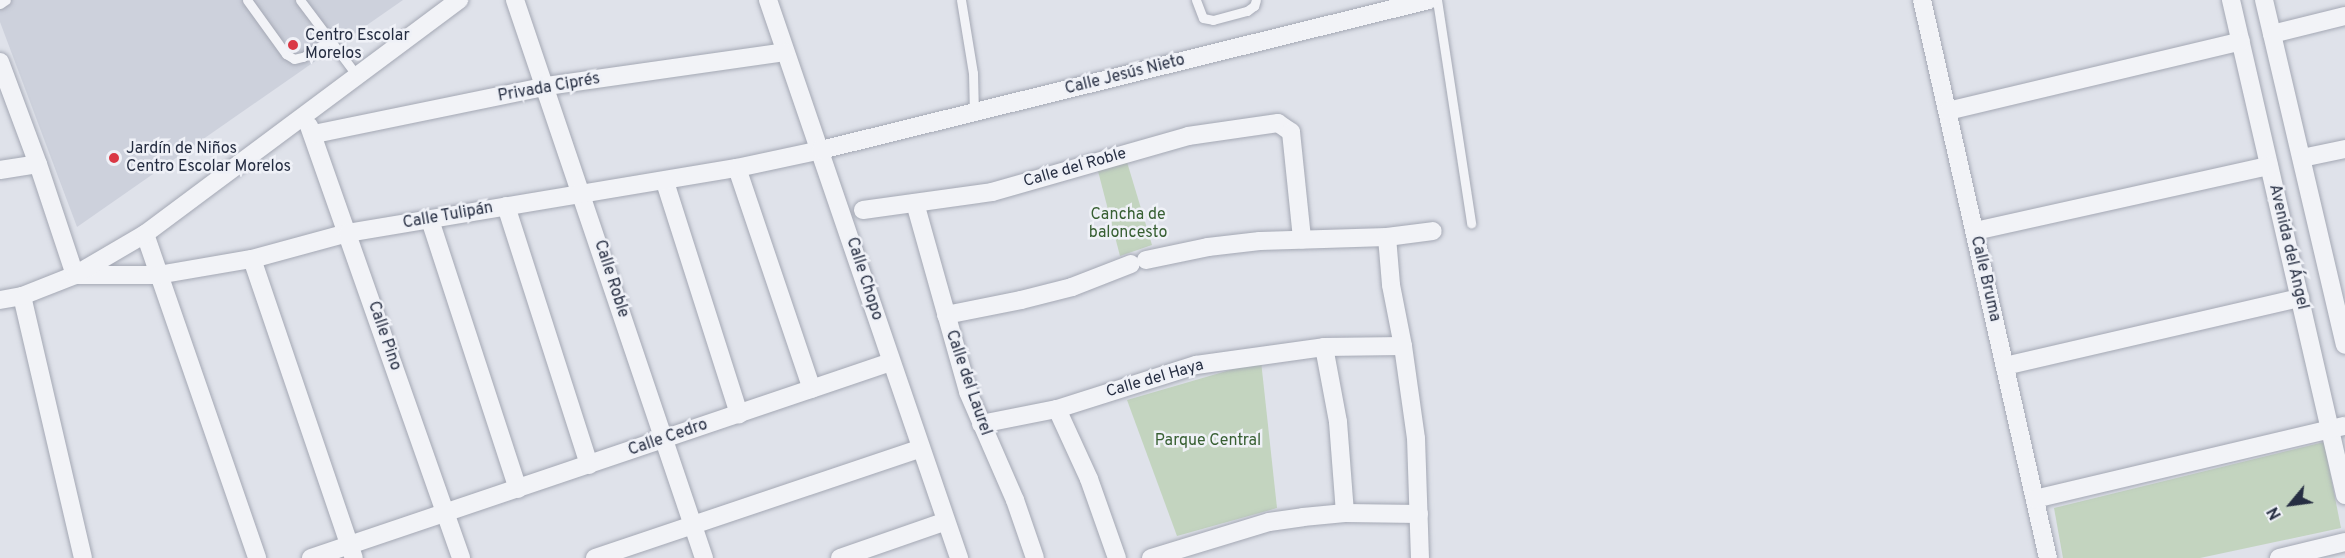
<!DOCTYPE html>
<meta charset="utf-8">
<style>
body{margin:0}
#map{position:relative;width:2345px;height:558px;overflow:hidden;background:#dfe2ea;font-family:Overpass,sans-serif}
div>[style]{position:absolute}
.built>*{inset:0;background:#cdd1dc}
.green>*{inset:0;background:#c3d4bf}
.roads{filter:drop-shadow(0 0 2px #a4a8b4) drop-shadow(0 0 2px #a4a8b4)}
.service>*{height:9px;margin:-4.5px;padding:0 4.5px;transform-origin:4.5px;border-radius:4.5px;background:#f2f3f7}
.minor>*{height:18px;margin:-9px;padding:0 9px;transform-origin:9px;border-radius:9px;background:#f2f3f7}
.dots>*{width:16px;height:16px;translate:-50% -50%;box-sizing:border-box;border:3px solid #eff1f7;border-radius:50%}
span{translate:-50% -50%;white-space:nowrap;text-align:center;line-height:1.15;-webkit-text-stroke:5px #eff1f7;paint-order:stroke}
.poi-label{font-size:16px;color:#262e42}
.left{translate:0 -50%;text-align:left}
.street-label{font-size:16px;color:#262e42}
.park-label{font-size:16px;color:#375f32}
.north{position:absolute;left:2261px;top:474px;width:60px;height:60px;-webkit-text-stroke:4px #eff1f7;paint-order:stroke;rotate:241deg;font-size:16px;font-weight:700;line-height:24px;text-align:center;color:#262e42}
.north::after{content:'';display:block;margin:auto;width:21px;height:27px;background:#262e42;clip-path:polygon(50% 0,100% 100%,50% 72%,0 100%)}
</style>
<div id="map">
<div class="built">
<i style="clip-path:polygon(0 0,403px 0,77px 227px,0 22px)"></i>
</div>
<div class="green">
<i style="clip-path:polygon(1127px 162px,1152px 245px,1120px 256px,1098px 171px)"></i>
<i style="clip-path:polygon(1261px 361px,1277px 508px,1177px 536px,1127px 400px)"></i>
<i style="clip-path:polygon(2324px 442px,2341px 528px,2200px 558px,2063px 558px,2054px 508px)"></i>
</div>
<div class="roads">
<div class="service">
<i style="left:247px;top:0;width:67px;rotate:54.2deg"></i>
<i style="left:286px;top:54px;width:9px;rotate:32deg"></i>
<i style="left:294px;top:59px;width:9px;rotate:-13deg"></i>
<i style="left:303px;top:57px;width:32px;rotate:-32deg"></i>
<i style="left:300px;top:0;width:96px;rotate:53deg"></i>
<i style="left:961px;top:0;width:74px;rotate:80.7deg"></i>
<i style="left:973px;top:73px;width:40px;rotate:88.6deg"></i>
<i style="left:1196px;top:0;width:19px;rotate:69deg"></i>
<i style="left:1203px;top:18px;width:10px;rotate:11deg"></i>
<i style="left:1213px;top:20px;width:35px;rotate:-15deg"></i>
<i style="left:1247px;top:11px;width:9px;rotate:-36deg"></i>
<i style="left:1254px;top:6px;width:6px;rotate:-72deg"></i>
<i style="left:1437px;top:0;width:226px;rotate:81.3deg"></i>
<i style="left:0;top:4px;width:7px;rotate:-34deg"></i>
</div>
<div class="minor">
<i style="left:515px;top:0;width:589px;rotate:71.29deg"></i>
<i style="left:768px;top:0;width:590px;rotate:71.1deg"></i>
<i style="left:1922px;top:0;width:572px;rotate:77.28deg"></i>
<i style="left:2231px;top:0;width:508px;rotate:77.03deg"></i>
<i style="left:2264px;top:0;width:354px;rotate:76.8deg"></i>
<i style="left:2272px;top:34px;width:75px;rotate:-13.9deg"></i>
<i style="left:0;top:62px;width:109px;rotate:69.6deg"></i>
<i style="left:38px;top:164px;width:117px;rotate:71.6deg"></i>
<i style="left:1948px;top:111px;width:301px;rotate:-13.4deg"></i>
<i style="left:309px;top:126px;width:458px;rotate:70.6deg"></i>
<i style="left:314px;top:134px;width:238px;rotate:-11.6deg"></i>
<i style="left:547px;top:86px;width:240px;rotate:-8.1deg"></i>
<i style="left:2302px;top:158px;width:44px;rotate:-11.8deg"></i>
<i style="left:737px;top:168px;width:233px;rotate:71.3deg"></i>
<i style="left:0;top:170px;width:38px;rotate:-9deg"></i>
<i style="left:665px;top:182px;width:244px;rotate:72.3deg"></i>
<i style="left:915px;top:203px;width:196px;rotate:74.3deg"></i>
<i style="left:968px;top:392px;width:118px;rotate:66.5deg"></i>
<i style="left:1015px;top:500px;width:61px;rotate:71deg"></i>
<i style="left:506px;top:206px;width:272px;rotate:72.2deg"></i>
<i style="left:863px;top:210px;width:130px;rotate:-7.9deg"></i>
<i style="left:992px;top:192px;width:204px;rotate:-15.9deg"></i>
<i style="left:1188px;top:136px;width:91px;rotate:-8.2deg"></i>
<i style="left:1278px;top:123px;width:16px;rotate:35deg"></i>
<i style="left:1291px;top:132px;width:108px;rotate:84.1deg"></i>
<i style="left:430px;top:220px;width:283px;rotate:71.9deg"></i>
<i style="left:1975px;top:231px;width:301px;rotate:-12.5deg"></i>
<i style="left:145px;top:234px;width:343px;rotate:70.9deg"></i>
<i style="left:1387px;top:237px;width:48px;rotate:85.2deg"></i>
<i style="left:1391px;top:285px;width:62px;rotate:78.9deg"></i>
<i style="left:1403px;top:346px;width:93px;rotate:82deg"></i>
<i style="left:1416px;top:438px;width:120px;rotate:88.1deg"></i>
<i style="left:252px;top:259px;width:316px;rotate:71.2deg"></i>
<i style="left:1146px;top:260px;width:63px;rotate:-11.8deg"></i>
<i style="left:1208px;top:247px;width:52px;rotate:-6.6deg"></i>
<i style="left:1260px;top:241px;width:127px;rotate:-1.8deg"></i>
<i style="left:1387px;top:237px;width:46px;rotate:-7.4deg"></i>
<i style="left:75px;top:275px;width:83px"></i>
<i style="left:158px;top:275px;width:95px;rotate:-9.7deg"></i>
<i style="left:252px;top:259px;width:99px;rotate:-15.2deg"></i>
<i style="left:348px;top:233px;width:394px;rotate:-9.5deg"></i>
<i style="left:737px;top:168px;width:86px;rotate:-12.1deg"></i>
<i style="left:821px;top:150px;width:626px;rotate:-13.86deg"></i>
<i style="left:22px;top:296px;width:269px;rotate:76.9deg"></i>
<i style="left:0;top:300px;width:22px;rotate:-10deg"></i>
<i style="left:22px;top:296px;width:57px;rotate:-21.6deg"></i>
<i style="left:75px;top:275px;width:81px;rotate:-30.4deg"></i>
<i style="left:145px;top:234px;width:392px;rotate:-36.7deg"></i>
<i style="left:946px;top:315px;width:76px;rotate:-11.3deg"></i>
<i style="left:1021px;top:300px;width:53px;rotate:-14.3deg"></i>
<i style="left:1072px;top:287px;width:63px;rotate:-21.3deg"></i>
<i style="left:1324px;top:347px;width:76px;rotate:79.4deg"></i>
<i style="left:1338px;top:422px;width:91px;rotate:85.6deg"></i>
<i style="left:2005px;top:366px;width:303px;rotate:-13deg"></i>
<i style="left:1057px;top:409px;width:77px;rotate:65.4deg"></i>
<i style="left:1089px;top:479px;width:84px;rotate:70.5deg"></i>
<i style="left:981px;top:424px;width:77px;rotate:-11.2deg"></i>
<i style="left:1057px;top:409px;width:146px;rotate:-17.6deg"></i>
<i style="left:1196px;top:365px;width:129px;rotate:-8deg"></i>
<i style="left:1324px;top:347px;width:79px;rotate:-0.7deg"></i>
<i style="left:2035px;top:499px;width:318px;rotate:-13.3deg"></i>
<i style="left:311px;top:558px;width:612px;rotate:-18.67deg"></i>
<i style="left:595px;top:558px;width:344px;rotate:-18.6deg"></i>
<i style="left:840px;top:558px;width:112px;rotate:-19.2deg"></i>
<i style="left:1151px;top:558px;width:123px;rotate:-17deg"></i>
<i style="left:1269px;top:522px;width:34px;rotate:-8deg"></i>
<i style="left:1303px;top:517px;width:42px;rotate:-5.4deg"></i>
<i style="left:1345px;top:513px;width:74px;rotate:0.8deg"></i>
<i style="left:2279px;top:558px;width:68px;rotate:-13.6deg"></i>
</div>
</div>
<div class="dots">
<i style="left:293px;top:45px;background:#da3845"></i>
<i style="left:114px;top:158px;background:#da3845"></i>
</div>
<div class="poi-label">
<span class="left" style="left:305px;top:45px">Centro Escolar<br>Morelos</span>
<span class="left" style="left:126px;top:158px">Jardín de Niños<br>Centro Escolar Morelos</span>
</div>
<div class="street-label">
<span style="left:1125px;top:75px;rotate:-14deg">Calle Jesús Nieto</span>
<span style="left:549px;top:88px;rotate:-10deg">Privada Ciprés</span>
<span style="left:1075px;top:168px;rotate:-16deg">Calle del Roble</span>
<span style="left:448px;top:216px;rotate:-10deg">Calle Tulipán</span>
<span style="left:2288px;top:247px;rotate:77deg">Avenida del Ángel</span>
<span style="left:611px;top:279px;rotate:72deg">Calle Roble</span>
<span style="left:864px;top:279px;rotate:72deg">Calle Chopo</span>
<span style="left:1985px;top:279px;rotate:77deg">Calle Bruma</span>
<span style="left:384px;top:336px;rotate:71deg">Calle Pino</span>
<span style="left:1155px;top:379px;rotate:-16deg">Calle del Haya</span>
<span style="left:968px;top:383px;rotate:71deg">Calle del Laurel</span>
<span style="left:668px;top:438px;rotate:-19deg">Calle Cedro</span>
</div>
<div class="park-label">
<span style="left:1128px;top:224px">Cancha de<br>baloncesto</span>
<span style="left:1208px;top:441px">Parque Central</span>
</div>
<div class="north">N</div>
</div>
